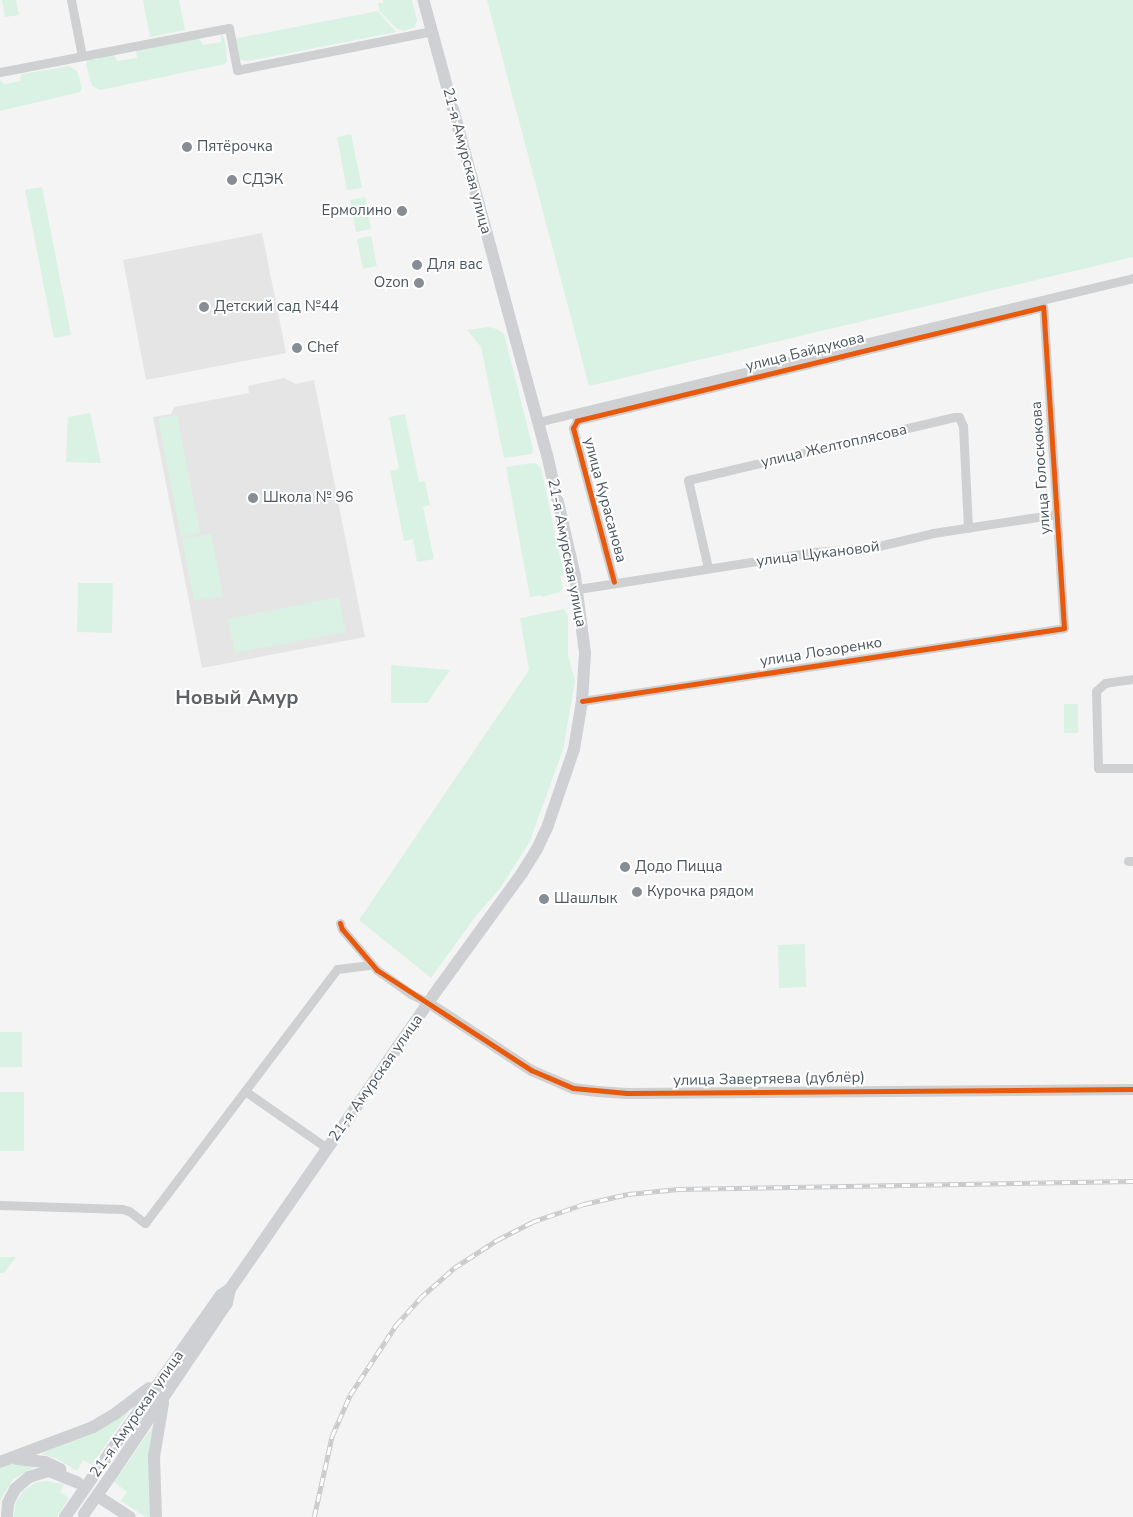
<!DOCTYPE html>
<meta charset="utf-8">
<style>
body{margin:0}
#map{position:relative;width:1133px;height:1517px;overflow:hidden;background:#f4f4f4;font-family:"Nunito Sans",sans-serif}
div>[style]{position:absolute}
.education>*{inset:0;background:#e6e5e6}
.green>*{inset:0;background:#d9f2e3}
.minor>*{height:9px;margin:-4.5px;padding:0 4.5px;transform-origin:4.5px;border-radius:4.5px;background:#ced0d2}
.tertiary>*{height:11px;margin:-5.5px;padding:0 5.5px;transform-origin:5.5px;border-radius:5.5px;background:#ced0d2}
.secondary>*{height:12px;margin:-6px;padding:0 6px;transform-origin:6px;border-radius:6px;background:#ced0d4}
.rail>*{height:4.5px;margin-top:-2.25px;transform-origin:0;background:repeating-linear-gradient(90deg,#fff 0 8px,#c9cacc 0 16px);box-sizing:border-box;border-block:1px solid #c9cacc}
.secondary-bridge>*{height:12px;margin:-6px;padding:0 6px;transform-origin:6px;border-radius:6px;background:#ced0d4}
.cycleway>*{height:5px;margin:-2.5px;padding:0 2.5px;transform-origin:2.5px;border-radius:2.5px;background:#e8590c}
.dots>*{width:14px;height:14px;translate:-50% -50%;box-sizing:border-box;border:2px solid #fff;border-radius:50%}
span{translate:-50% -50%;white-space:nowrap;text-align:center;line-height:1.15;-webkit-text-stroke:4px #fff;paint-order:stroke}
.poi-label{font-size:15px;color:#4a5661}
.left{translate:0 -50%;text-align:left}
.right{translate:-100% -50%;text-align:right}
.street-label{font-size:15px;color:#4a5661}
.district-label{font-size:20px;color:#5f6368;font-weight:700}
</style>
<div id="map">
<div class="education">
<i style="clip-path:polygon(262px 233px,286px 353px,146px 380px,123px 260px)"></i>
<i style="clip-path:polygon(284px 378px,296px 384px,314px 380px,365px 637px,202px 668px,153px 417px,171px 414px,174px 407px,249px 393px,248px 386px)"></i>
</div>
<div class="green">
<i style="clip-path:polygon(2px 0,16px 0,19px 15px,5px 17px)"></i>
<i style="clip-path:polygon(143px 0,179px 0,185px 30px,150px 37px)"></i>
<i style="clip-path:polygon(383px 0,412px 0,417px 20px,415px 27px,404px 31px,396px 28px,379px 10px,378px 3px,383px 3px)"></i>
<i style="clip-path:polygon(487px 0,1133px 0,1133px 257px,589px 386px)"></i>
<i style="clip-path:polygon(378px 11px,396px 32px,259px 59px,244px 61px,239px 59px,235px 40px,238px 38px)"></i>
<i style="clip-path:polygon(221px 34px,224px 37px,226px 48px,227px 61px,225px 64px,100px 90px,92px 86px,86px 65px,87px 60px,91px 58px,96px 60px,101px 56px,114px 54px,117px 61px,137px 58px,136px 50px,197px 38px,200px 40px,203px 45px,221px 42px)"></i>
<i style="clip-path:polygon(69px 66px,77px 71px,82px 88px,80px 92px,0 111px,0 80px,4px 84px,20px 81px,22px 74px)"></i>
<i style="clip-path:polygon(351px 134px,362px 188px,347px 190px,337px 137px)"></i>
<i style="clip-path:polygon(42px 187px,71px 335px,54px 338px,25px 190px)"></i>
<i style="clip-path:polygon(365px 197px,371px 229px,356px 232px,350px 200px)"></i>
<i style="clip-path:polygon(371px 236px,377px 266px,363px 269px,357px 239px)"></i>
<i style="clip-path:polygon(488px 327px,497px 329px,504px 334px,533px 449px,532px 454px,504px 458px,481px 347px,467px 330px)"></i>
<i style="clip-path:polygon(90px 413px,101px 463px,66px 462px,68px 417px)"></i>
<i style="clip-path:polygon(405px 414px,419px 482px,425px 481px,430px 505px,423px 507px,434px 559px,417px 562px,413px 539px,404px 541px,390px 471px,399px 469px,389px 417px)"></i>
<i style="clip-path:polygon(177px 415px,200px 533px,181px 537px,158px 419px)"></i>
<i style="clip-path:polygon(531px 463px,537px 464px,541px 469px,564px 575px,560px 576px,563px 588px,560px 592px,542px 597px,541px 595px,530px 597px,506px 467px)"></i>
<i style="clip-path:polygon(211px 534px,223px 596px,194px 601px,182px 539px)"></i>
<i style="clip-path:polygon(78px 583px,113px 583px,112px 633px,77px 632px)"></i>
<i style="clip-path:polygon(339px 597px,345px 632px,235px 653px,228px 619px)"></i>
<i style="clip-path:polygon(564px 609px,568px 617px,568px 655px,575px 681px,563px 750px,529px 843px,501px 887px,475px 917px,431px 978px,359px 920px,529px 670px,520px 618px)"></i>
<i style="clip-path:polygon(391px 665px,450px 670px,427px 703px,391px 703px)"></i>
<i style="clip-path:polygon(1064px 704px,1078px 704px,1078px 733px,1064px 733px)"></i>
<i style="clip-path:polygon(805px 944px,806px 987px,779px 988px,778px 945px)"></i>
<i style="clip-path:polygon(0 1032px,22px 1032px,22px 1067px,0 1067px)"></i>
<i style="clip-path:polygon(0 1092px,24px 1092px,24px 1151px,0 1151px)"></i>
<i style="clip-path:polygon(0 1257px,16px 1257px,4px 1273px,0 1273px)"></i>
<i style="clip-path:polygon(129px 1411px,92px 1465px,83px 1460px,77px 1471px,56px 1458px,41px 1454px)"></i>
<i style="clip-path:polygon(153px 1426px,152px 1517px,146px 1517px,121px 1501px,127px 1492px,114px 1482px)"></i>
<i style="clip-path:polygon(17px 1463px,37px 1466px,13px 1479px,0 1501px,0 1467px)"></i>
<i style="clip-path:polygon(45px 1481px,64px 1484px,60px 1492px,69px 1498px,57px 1517px,14px 1517px,15px 1504px,23px 1491px,35px 1483px)"></i>
</div>
<div class="minor">
<i style="left:71px;top:0;width:57px;rotate:78.9deg"></i>
<i style="left:0;top:72px;width:233px;rotate:-10.9deg"></i>
<i style="left:229px;top:28px;width:43px;rotate:79.2deg"></i>
<i style="left:237px;top:70px;width:199px;rotate:-11.3deg"></i>
<i style="left:538px;top:422px;width:612px;rotate:-13.6deg"></i>
<i style="left:708px;top:568px;width:90px;rotate:-102.8deg"></i>
<i style="left:688px;top:480px;width:274px;rotate:-13.3deg"></i>
<i style="left:955px;top:417px;width:4px"></i>
<i style="left:959px;top:417px;width:10px;rotate:66deg"></i>
<i style="left:963px;top:426px;width:102px;rotate:87.2deg"></i>
<i style="left:578px;top:589px;width:239px;rotate:-8.9deg"></i>
<i style="left:814px;top:552px;width:52px;rotate:-3.3deg"></i>
<i style="left:866px;top:549px;width:69px;rotate:-13.4deg"></i>
<i style="left:933px;top:533px;width:125px;rotate:-8.7deg"></i>
<i style="left:1133px;top:679px;width:28px;rotate:172deg"></i>
<i style="left:1105px;top:683px;width:12px;rotate:138deg"></i>
<i style="left:1096px;top:691px;width:77px;rotate:88.5deg"></i>
<i style="left:1098px;top:768px;width:35px"></i>
<i style="left:582px;top:701px;width:487px;rotate:-8.6deg"></i>
<i style="left:1064px;top:628px;width:322px;rotate:-93.7deg"></i>
<i style="left:1043px;top:307px;width:480px;rotate:166.3deg"></i>
<i style="left:577px;top:421px;width:8px;rotate:120deg"></i>
<i style="left:573px;top:428px;width:159px;rotate:75.1deg"></i>
<i style="left:1128px;top:861px;width:5px"></i>
<i style="left:340px;top:923px;width:6px;rotate:72deg"></i>
<i style="left:342px;top:929px;width:54px;rotate:49.5deg"></i>
<i style="left:377px;top:970px;width:42px;rotate:35.2deg"></i>
<i style="left:411px;top:994px;width:20px;rotate:27deg"></i>
<i style="left:245px;top:1091px;width:100px;rotate:34.8deg"></i>
<i style="left:0;top:1205px;width:122px;rotate:1.9deg"></i>
<i style="left:122px;top:1209px;width:7px;rotate:16deg"></i>
<i style="left:129px;top:1211px;width:20px;rotate:37deg"></i>
<i style="left:145px;top:1223px;width:318px;rotate:-52.9deg"></i>
<i style="left:337px;top:969px;width:34px;rotate:-7deg"></i>
</div>
<div class="tertiary">
<i style="left:429px;top:1003px;width:122px;rotate:33.3deg"></i>
<i style="left:531px;top:1070px;width:46px;rotate:23.2deg"></i>
<i style="left:573px;top:1088px;width:24px;rotate:7deg"></i>
<i style="left:597px;top:1091px;width:30px;rotate:4deg"></i>
<i style="left:627px;top:1093px;width:506px;rotate:-0.45deg"></i>
</div>
<div class="secondary">
<i style="left:17px;top:1459px;width:28px;rotate:6deg"></i>
<i style="left:45px;top:1462px;width:17px;rotate:25deg"></i>
<i style="left:0;top:1462px;width:99px;rotate:-20.6deg"></i>
<i style="left:93px;top:1427px;width:27px;rotate:-31deg"></i>
<i style="left:116px;top:1413px;width:41px;rotate:-37.1deg"></i>
<i style="left:101px;top:1465px;width:208px;rotate:-54.8deg"></i>
<i style="left:221px;top:1295px;width:11px;rotate:-34deg"></i>
<i style="left:230px;top:1289px;width:369px;rotate:-55.3deg"></i>
<i style="left:440px;top:986px;width:140px;rotate:-54deg"></i>
<i style="left:522px;top:873px;width:28px;rotate:-58deg"></i>
<i style="left:537px;top:849px;width:26px;rotate:-65deg"></i>
<i style="left:548px;top:825px;width:80px;rotate:-71.1deg"></i>
<i style="left:574px;top:749px;width:49px;rotate:-80.5deg"></i>
<i style="left:582px;top:701px;width:48px;rotate:-86.4deg"></i>
<i style="left:585px;top:653px;width:78px;rotate:-97.4deg"></i>
<i style="left:575px;top:576px;width:124px;rotate:-103deg"></i>
<i style="left:547px;top:455px;width:472px;rotate:-105.2deg"></i>
<i style="left:114px;top:1471px;width:202px;rotate:-56.1deg"></i>
<i style="left:227px;top:1303px;width:14px;rotate:-78deg"></i>
<i style="left:102px;top:1499px;width:33px;rotate:33deg"></i>
<i style="left:7px;top:1517px;width:14px;rotate:-86deg"></i>
<i style="left:8px;top:1503px;width:16px;rotate:-63deg"></i>
<i style="left:15px;top:1489px;width:18px;rotate:-41deg"></i>
<i style="left:29px;top:1477px;width:21px;rotate:-17deg"></i>
<i style="left:49px;top:1471px;width:31px;rotate:22deg"></i>
<i style="left:65px;top:1517px;width:12px;rotate:-55deg"></i>
<i style="left:156px;top:1517px;width:60px;rotate:-91.9deg"></i>
<i style="left:154px;top:1457px;width:55px;rotate:-80.5deg"></i>
</div>
<div class="rail">
<i style="left:314px;top:1517px;width:83px;rotate:-77.5deg"></i>
<i style="left:332px;top:1436px;width:45px;rotate:-66.3deg"></i>
<i style="left:350px;top:1395px;width:84px;rotate:-56.7deg"></i>
<i style="left:396px;top:1325px;width:36px;rotate:-48deg"></i>
<i style="left:420px;top:1298px;width:45px;rotate:-41.4deg"></i>
<i style="left:454px;top:1268px;width:51px;rotate:-33.1deg"></i>
<i style="left:497px;top:1240px;width:39px;rotate:-27deg"></i>
<i style="left:532px;top:1222px;width:55px;rotate:-19.1deg"></i>
<i style="left:584px;top:1204px;width:45px;rotate:-12.8deg"></i>
<i style="left:628px;top:1194px;width:50px;rotate:-5.7deg"></i>
<i style="left:678px;top:1189px;width:455px;rotate:-1deg"></i>
</div>
<div class="secondary-bridge">
<i style="left:72px;top:1507px;width:51px;rotate:-55.4deg"></i>
<i style="left:84px;top:1514px;width:52px;rotate:-55.1deg"></i>
</div>
<div class="cycleway">
<i style="left:582px;top:701px;width:487px;rotate:-8.6deg"></i>
<i style="left:1064px;top:628px;width:322px;rotate:-93.7deg"></i>
<i style="left:1043px;top:307px;width:480px;rotate:166.3deg"></i>
<i style="left:577px;top:421px;width:8px;rotate:120deg"></i>
<i style="left:573px;top:428px;width:159px;rotate:75.1deg"></i>
<i style="left:340px;top:923px;width:6px;rotate:72deg"></i>
<i style="left:342px;top:929px;width:54px;rotate:49.5deg"></i>
<i style="left:377px;top:970px;width:184px;rotate:33deg"></i>
<i style="left:531px;top:1070px;width:46px;rotate:23.2deg"></i>
<i style="left:573px;top:1088px;width:54px;rotate:5.3deg"></i>
<i style="left:627px;top:1093px;width:506px;rotate:-0.45deg"></i>
</div>
<div class="dots">
<i style="left:187px;top:147px;background:#868d94"></i>
<i style="left:232px;top:180px;background:#868d94"></i>
<i style="left:402px;top:211px;background:#868d94"></i>
<i style="left:417px;top:265px;background:#868d94"></i>
<i style="left:419px;top:283px;background:#868d94"></i>
<i style="left:204px;top:307px;background:#868d94"></i>
<i style="left:297px;top:348px;background:#868d94"></i>
<i style="left:253px;top:498px;background:#868d94"></i>
<i style="left:625px;top:867px;background:#868d94"></i>
<i style="left:637px;top:892px;background:#868d94"></i>
<i style="left:544px;top:899px;background:#868d94"></i>
</div>
<div class="poi-label">
<span class="left" style="left:197px;top:147px">Пятёрочка</span>
<span class="left" style="left:242px;top:180px">СДЭК</span>
<span class="right" style="left:392px;top:211px">Ермолино</span>
<span class="left" style="left:427px;top:265px">Для вас</span>
<span class="right" style="left:409px;top:283px">Ozon</span>
<span class="left" style="left:214px;top:307px">Детский сад №44</span>
<span class="left" style="left:307px;top:348px">Chef</span>
<span class="left" style="left:263px;top:498px">Школа № 96</span>
<span class="left" style="left:635px;top:867px">Додо Пицца</span>
<span class="left" style="left:647px;top:892px">Курочка рядом</span>
<span class="left" style="left:554px;top:899px">Шашлык</span>
</div>
<div class="street-label">
<span style="left:467px;top:161px;rotate:75deg">21-я Амурская улица</span>
<span style="left:805px;top:352px;rotate:-14deg">улица Байдукова</span>
<span style="left:834px;top:446px;rotate:-13deg">улица Желтоплясова</span>
<span style="left:1041px;top:468px;rotate:-94deg">улица Голоскокова</span>
<span style="left:605px;top:500px;rotate:75deg">улица Курасанова</span>
<span style="left:567px;top:553px;rotate:79deg">21-я Амурская улица</span>
<span style="left:818px;top:554px;rotate:-7deg">улица Цукановой</span>
<span style="left:821px;top:652px;rotate:-9deg">улица Лозоренко</span>
<span style="left:376px;top:1078px;rotate:-55deg">21-я Амурская улица</span>
<span style="left:769px;top:1079px;rotate:-1deg">улица Завертяева (дублёр)</span>
<span style="left:137px;top:1414px;rotate:-55deg">21-я Амурская улица</span>
</div>
<div class="district-label">
<span style="left:237px;top:697px">Новый Амур</span>
</div>
</div>
